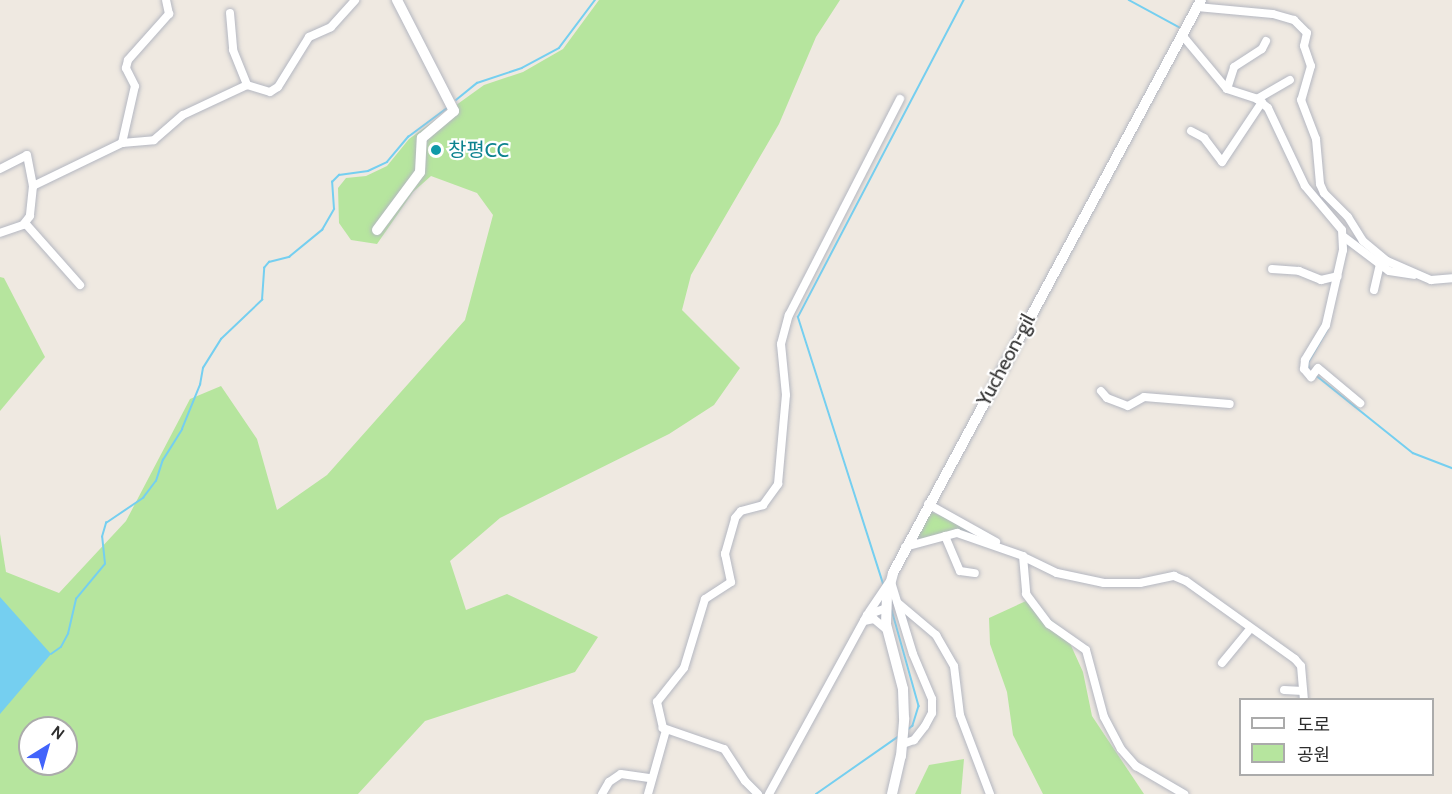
<!DOCTYPE html>
<meta charset="utf-8">
<style>
body{margin:0}
#map{position:relative;width:1452px;height:794px;overflow:hidden;background:#efe9e1;font-family:Cabin,"Noto Sans KR",sans-serif}
div>[style]{position:absolute}
.green>*{inset:0;background:#b6e59e}
.water>*{inset:0;background:#75cff0}
.stream>*{height:1.5px;margin:-0.75px;padding:0 0.75px;transform-origin:0.75px;border-radius:0.75px;background:#75cff0}
.roads{filter:drop-shadow(0 0 2px #b4b7c1) drop-shadow(0 0 2px #b4b7c1)}
.street>*{height:8px;margin:-4px;padding:0 4px;transform-origin:4px;border-radius:4px;background:#fff}
.secondary>*{height:10px;margin:-5px;padding:0 5px;transform-origin:5px;border-radius:5px;background:#fff}
.dots>*{width:16px;height:16px;translate:-50% -50%;box-sizing:border-box;border:3px solid #fff;border-radius:50%}
span{translate:-50% -50%;white-space:nowrap;text-align:center;line-height:1.15;-webkit-text-stroke:4.5px #fff;paint-order:stroke}
.culture-label{font-size:20px;color:#0d838f}
.left{translate:0 -50%;text-align:left}
.street-label{font-size:20px;color:#2e2e2e}
.legend{position:absolute;left:1239px;top:698px;width:195px;height:78px;box-sizing:border-box;background:#fff;border:2px solid #ababab;margin:0;padding:8px 10px;list-style:none;font-size:18px;color:#2e2e2e}
.legend li{display:flex;align-items:center;gap:12px;height:30px}
.legend b{width:30px;border:2px solid #ababab}
.north{position:absolute;left:18px;top:716px;width:60px;height:60px;box-sizing:border-box;background:#fff;border:2px solid #ababab;border-radius:50%;rotate:37deg;font-size:16px;font-weight:700;line-height:24px;text-align:center;color:#2e2e2e}
.north::after{content:'';display:block;margin:auto;width:21px;height:27px;background:#4264fb;clip-path:polygon(50% 0,100% 100%,50% 72%,0 100%)}
</style>
<div id="map">
<div class="green">
<i style="clip-path:polygon(evenodd,599px 0,840px 0,816px 37px,779px 124px,691px 275px,682px 310px,740px 368px,714px 405px,669px 434px,500px 518px,450px 561px,466px 610px,507px 594px,598px 637px,575px 672px,425px 721px,358px 794px,0 794px,0 534px,6px 572px,59px 593px,126px 521px,190px 399px,221px 386px,257px 439px,277px 510px,327px 475px,465px 320px,493px 215px,477px 193px,431px 176px,413px 192px,377px 244px,351px 240px,339px 223px,338px 188px,346px 178px,366px 176px,387px 166px,409px 139px,484px 85px,523px 72px,563px 49px,599px 0,30px 728px,66px 728px,66px 764px,30px 764px,30px 728px)"></i>
<i style="clip-path:polygon(0 277px,4px 278px,45px 357px,0 411px)"></i>
<i style="clip-path:polygon(929px 511px,946px 518px,976px 535px,961px 531px,910px 544px)"></i>
<i style="clip-path:polygon(1026px 601px,1064px 630px,1083px 672px,1092px 716px,1144px 794px,1043px 794px,1013px 735px,1007px 692px,990px 644px,989px 618px)"></i>
<i style="clip-path:polygon(964px 759px,961px 794px,915px 794px,929px 765px)"></i>
</div>
<div class="water">
<i style="clip-path:polygon(0 597px,51px 654px,0 714px)"></i>
</div>
<div class="stream">
<i style="left:1129px;top:0;width:57px;rotate:28.4deg"></i>
<i style="left:456px;top:100px;width:27px;rotate:-39deg"></i>
<i style="left:477px;top:83px;width:47px;rotate:-18.4deg"></i>
<i style="left:522px;top:68px;width:42px;rotate:-28.4deg"></i>
<i style="left:559px;top:48px;width:60px;rotate:-53.1deg"></i>
<i style="left:1309px;top:370px;width:7px;rotate:-98deg"></i>
<i style="left:1308px;top:363px;width:38px;rotate:-60deg"></i>
<i style="left:1317px;top:376px;width:123px;rotate:38.7deg"></i>
<i style="left:1413px;top:453px;width:42px;rotate:21deg"></i>
<i style="left:883px;top:584px;width:280px;rotate:-107.7deg"></i>
<i style="left:798px;top:317px;width:358px;rotate:-62.4deg"></i>
<i style="left:892px;top:610px;width:100px;rotate:74.3deg"></i>
<i style="left:919px;top:706px;width:21px;rotate:107deg"></i>
<i style="left:913px;top:726px;width:6px;rotate:141deg"></i>
<i style="left:51px;top:654px;width:12px;rotate:-35deg"></i>
<i style="left:61px;top:647px;width:15px;rotate:-62deg"></i>
<i style="left:68px;top:634px;width:36px;rotate:-77deg"></i>
<i style="left:76px;top:599px;width:45px;rotate:-50.4deg"></i>
<i style="left:105px;top:564px;width:27px;rotate:-96deg"></i>
<i style="left:102px;top:537px;width:15px;rotate:-74deg"></i>
<i style="left:106px;top:523px;width:45px;rotate:-34deg"></i>
<i style="left:143px;top:498px;width:21px;rotate:-53deg"></i>
<i style="left:156px;top:481px;width:22px;rotate:-72deg"></i>
<i style="left:163px;top:460px;width:36px;rotate:-58deg"></i>
<i style="left:182px;top:429px;width:48px;rotate:-67.8deg"></i>
<i style="left:200px;top:385px;width:17px;rotate:-80deg"></i>
<i style="left:203px;top:368px;width:34px;rotate:-58deg"></i>
<i style="left:221px;top:339px;width:57px;rotate:-43.6deg"></i>
<i style="left:262px;top:300px;width:32px;rotate:-86deg"></i>
<i style="left:264px;top:268px;width:8px;rotate:-50deg"></i>
<i style="left:269px;top:262px;width:21px;rotate:-14deg"></i>
<i style="left:289px;top:257px;width:43px;rotate:-39.3deg"></i>
<i style="left:322px;top:230px;width:24px;rotate:-60deg"></i>
<i style="left:334px;top:209px;width:27px;rotate:-94deg"></i>
<i style="left:332px;top:182px;width:10px;rotate:-45deg"></i>
<i style="left:339px;top:175px;width:29px;rotate:-8deg"></i>
<i style="left:368px;top:171px;width:21px;rotate:-25deg"></i>
<i style="left:387px;top:162px;width:33px;rotate:-50deg"></i>
<i style="left:408px;top:137px;width:49px;rotate:-36.6deg"></i>
<i style="left:816px;top:794px;width:101px;rotate:-34.9deg"></i>
</div>
<div class="roads">
<div class="street">
<i style="left:1197px;top:7px;width:76px;rotate:5.3deg"></i>
<i style="left:1273px;top:14px;width:22px;rotate:16deg"></i>
<i style="left:1294px;top:20px;width:18px;rotate:45deg"></i>
<i style="left:1307px;top:33px;width:13px;rotate:103deg"></i>
<i style="left:1304px;top:46px;width:21px;rotate:71deg"></i>
<i style="left:1311px;top:66px;width:35px;rotate:106deg"></i>
<i style="left:1301px;top:100px;width:42px;rotate:69deg"></i>
<i style="left:1316px;top:139px;width:45px;rotate:84.9deg"></i>
<i style="left:1320px;top:184px;width:10px;rotate:66deg"></i>
<i style="left:1324px;top:193px;width:34px;rotate:45deg"></i>
<i style="left:1348px;top:217px;width:28px;rotate:58deg"></i>
<i style="left:1363px;top:241px;width:31px;rotate:40deg"></i>
<i style="left:1387px;top:261px;width:48px;rotate:23.4deg"></i>
<i style="left:1431px;top:280px;width:21px;rotate:-5deg"></i>
<i style="left:230px;top:13px;width:37px;rotate:85deg"></i>
<i style="left:233px;top:50px;width:38px;rotate:68deg"></i>
<i style="left:1182px;top:35px;width:70px;rotate:50.2deg"></i>
<i style="left:1227px;top:89px;width:32px;rotate:18deg"></i>
<i style="left:1257px;top:99px;width:14px;rotate:39deg"></i>
<i style="left:1268px;top:108px;width:86px;rotate:64.6deg"></i>
<i style="left:1305px;top:186px;width:57px;rotate:49.9deg"></i>
<i style="left:1342px;top:230px;width:20px;rotate:87deg"></i>
<i style="left:1343px;top:250px;width:77px;rotate:102.8deg"></i>
<i style="left:1326px;top:325px;width:41px;rotate:121deg"></i>
<i style="left:1305px;top:360px;width:9px;rotate:96deg"></i>
<i style="left:1304px;top:369px;width:11px;rotate:49deg"></i>
<i style="left:1311px;top:377px;width:11px;rotate:-52deg"></i>
<i style="left:1318px;top:368px;width:55px;rotate:39.8deg"></i>
<i style="left:1227px;top:89px;width:23px;rotate:-72deg"></i>
<i style="left:1234px;top:67px;width:33px;rotate:-33deg"></i>
<i style="left:1262px;top:49px;width:9px;rotate:-63deg"></i>
<i style="left:1257px;top:99px;width:38px;rotate:-30deg"></i>
<i style="left:1191px;top:131px;width:15px;rotate:28deg"></i>
<i style="left:1204px;top:138px;width:30px;rotate:53deg"></i>
<i style="left:1222px;top:162px;width:72px;rotate:-56.3deg"></i>
<i style="left:122px;top:143px;width:32px;rotate:-5deg"></i>
<i style="left:154px;top:140px;width:38px;rotate:-41deg"></i>
<i style="left:183px;top:115px;width:71px;rotate:-25.1deg"></i>
<i style="left:247px;top:85px;width:24px;rotate:17deg"></i>
<i style="left:270px;top:92px;width:9px;rotate:-32deg"></i>
<i style="left:278px;top:87px;width:59px;rotate:-58.2deg"></i>
<i style="left:309px;top:37px;width:24px;rotate:-24deg"></i>
<i style="left:331px;top:27px;width:36px;rotate:-48deg"></i>
<i style="left:0;top:169px;width:30px;rotate:-27deg"></i>
<i style="left:27px;top:155px;width:32px;rotate:79deg"></i>
<i style="left:33px;top:186px;width:30px;rotate:96deg"></i>
<i style="left:30px;top:216px;width:11px;rotate:128deg"></i>
<i style="left:23px;top:225px;width:24px;rotate:161deg"></i>
<i style="left:33px;top:186px;width:99px;rotate:-25.8deg"></i>
<i style="left:122px;top:143px;width:58px;rotate:-77.2deg"></i>
<i style="left:135px;top:86px;width:20px;rotate:-117deg"></i>
<i style="left:126px;top:68px;width:8px;rotate:-76deg"></i>
<i style="left:128px;top:60px;width:62px;rotate:-48.3deg"></i>
<i style="left:169px;top:14px;width:14px;rotate:-102deg"></i>
<i style="left:25px;top:223px;width:83px;rotate:48.4deg"></i>
<i style="left:1344px;top:237px;width:56px;rotate:37.1deg"></i>
<i style="left:1389px;top:271px;width:25px;rotate:9deg"></i>
<i style="left:1272px;top:269px;width:27px;rotate:4deg"></i>
<i style="left:1299px;top:271px;width:24px;rotate:22deg"></i>
<i style="left:1321px;top:280px;width:17px;rotate:-13deg"></i>
<i style="left:1374px;top:290px;width:26px;rotate:-77deg"></i>
<i style="left:1101px;top:391px;width:9px;rotate:49deg"></i>
<i style="left:1107px;top:398px;width:22px;rotate:21deg"></i>
<i style="left:1128px;top:406px;width:18px;rotate:-29deg"></i>
<i style="left:1144px;top:397px;width:86px;rotate:4.7deg"></i>
<i style="left:928px;top:504px;width:78px;rotate:29.2deg"></i>
<i style="left:945px;top:536px;width:38px;rotate:67deg"></i>
<i style="left:960px;top:571px;width:15px;rotate:8deg"></i>
<i style="left:905px;top:547px;width:54px;rotate:-15.1deg"></i>
<i style="left:957px;top:533px;width:70px;rotate:19.2deg"></i>
<i style="left:1023px;top:556px;width:38px;rotate:85deg"></i>
<i style="left:1026px;top:594px;width:38px;rotate:53deg"></i>
<i style="left:1049px;top:624px;width:45px;rotate:35.1deg"></i>
<i style="left:1086px;top:650px;width:69px;rotate:75deg"></i>
<i style="left:1104px;top:717px;width:36px;rotate:62deg"></i>
<i style="left:1121px;top:749px;width:23px;rotate:49deg"></i>
<i style="left:1136px;top:766px;width:56px;rotate:30.3deg"></i>
<i style="left:1026px;top:558px;width:34px;rotate:26deg"></i>
<i style="left:1057px;top:573px;width:48px;rotate:12deg"></i>
<i style="left:1104px;top:583px;width:36px"></i>
<i style="left:1140px;top:583px;width:35px;rotate:-12deg"></i>
<i style="left:1174px;top:576px;width:13px;rotate:23deg"></i>
<i style="left:1186px;top:581px;width:134px;rotate:35.6deg"></i>
<i style="left:1295px;top:659px;width:9px;rotate:49deg"></i>
<i style="left:1301px;top:666px;width:34px;rotate:85deg"></i>
<i style="left:891px;top:582px;width:75px;rotate:73deg"></i>
<i style="left:913px;top:654px;width:49px;rotate:67.1deg"></i>
<i style="left:932px;top:699px;width:14px;rotate:90deg"></i>
<i style="left:932px;top:713px;width:15px;rotate:118deg"></i>
<i style="left:925px;top:726px;width:18px;rotate:128deg"></i>
<i style="left:914px;top:740px;width:12px;rotate:160deg"></i>
<i style="left:898px;top:603px;width:50px;rotate:40.1deg"></i>
<i style="left:936px;top:635px;width:36px;rotate:60deg"></i>
<i style="left:954px;top:666px;width:49px;rotate:83deg"></i>
<i style="left:960px;top:715px;width:85px;rotate:69.2deg"></i>
<i style="left:869px;top:612px;width:36px;rotate:-56deg"></i>
<i style="left:864px;top:621px;width:10px;rotate:-11deg"></i>
<i style="left:874px;top:619px;width:16px;rotate:40deg"></i>
<i style="left:1222px;top:663px;width:44px;rotate:-50.5deg"></i>
<i style="left:1284px;top:690px;width:19px;rotate:3deg"></i>
<i style="left:602px;top:794px;width:14px;rotate:-60deg"></i>
<i style="left:609px;top:782px;width:14px;rotate:-34deg"></i>
<i style="left:621px;top:774px;width:30px;rotate:8deg"></i>
<i style="left:648px;top:794px;width:66px;rotate:-74.3deg"></i>
<i style="left:758px;top:794px;width:18px;rotate:-135deg"></i>
<i style="left:745px;top:781px;width:38px;rotate:-123deg"></i>
<i style="left:724px;top:749px;width:65px;rotate:-161deg"></i>
<i style="left:663px;top:728px;width:27px;rotate:-103deg"></i>
<i style="left:657px;top:702px;width:43px;rotate:-51.5deg"></i>
<i style="left:684px;top:668px;width:72px;rotate:-73.1deg"></i>
<i style="left:705px;top:599px;width:31px;rotate:-33deg"></i>
<i style="left:731px;top:582px;width:29px;rotate:-102deg"></i>
<i style="left:725px;top:554px;width:37px;rotate:-74deg"></i>
<i style="left:735px;top:518px;width:9px;rotate:-49deg"></i>
<i style="left:741px;top:511px;width:23px;rotate:-15deg"></i>
<i style="left:763px;top:505px;width:26px;rotate:-54deg"></i>
<i style="left:778px;top:484px;width:89px;rotate:-84.9deg"></i>
<i style="left:786px;top:395px;width:51px;rotate:-95.6deg"></i>
<i style="left:781px;top:344px;width:30px;rotate:-75deg"></i>
<i style="left:789px;top:315px;width:243px;rotate:-62.8deg"></i>
<i style="left:769px;top:794px;width:204px;rotate:-61.3deg"></i>
<i style="left:867px;top:615px;width:20px;rotate:-20deg"></i>
</div>
<div class="secondary">
<i style="left:377px;top:230px;width:72px;rotate:-53.4deg"></i>
<i style="left:420px;top:172px;width:34px;rotate:-87deg"></i>
<i style="left:422px;top:138px;width:42px;rotate:-40.2deg"></i>
<i style="left:454px;top:111px;width:125px;rotate:-117.2deg"></i>
<i style="left:892px;top:794px;width:39px;rotate:-77deg"></i>
<i style="left:901px;top:756px;width:38px;rotate:-85deg"></i>
<i style="left:904px;top:718px;width:29px;rotate:-92deg"></i>
<i style="left:903px;top:689px;width:67px;rotate:-104.7deg"></i>
<i style="left:886px;top:624px;width:28px;rotate:-88deg"></i>
<i style="left:887px;top:596px;width:24px;rotate:-75deg"></i>
<i style="left:893px;top:573px;width:651px;rotate:-61.74deg"></i>
</div>
</div>
<div class="dots">
<i style="left:436px;top:150px;background:#0f9aa8"></i>
</div>
<div class="culture-label">
<span class="left" style="left:448px;top:150px">창평CC</span>
</div>
<div class="street-label">
<span style="left:1006px;top:360px;rotate:-62deg">Yucheon-gil</span>
</div>
<ul class="legend">
<li><b style="height:8px;background:#fff"></b>도로</li>
<li><b style="height:16px;background:#b6e59e"></b>공원</li>
</ul>
<div class="north">N</div>
</div>
